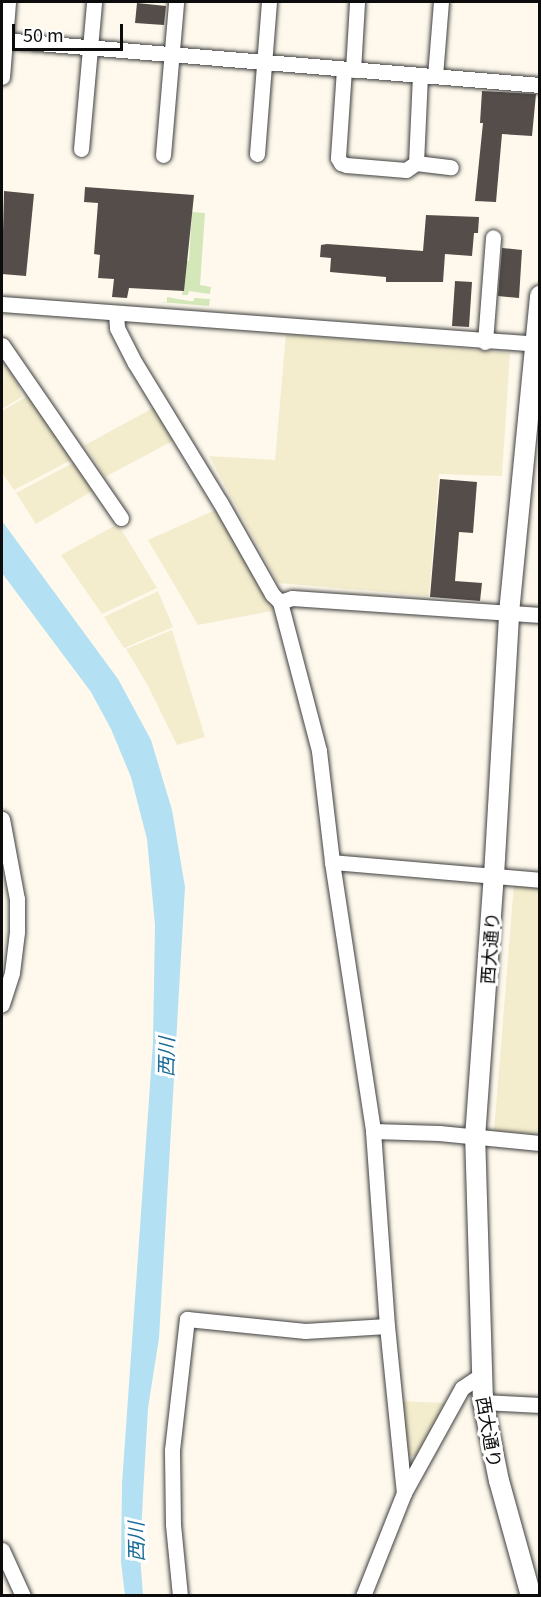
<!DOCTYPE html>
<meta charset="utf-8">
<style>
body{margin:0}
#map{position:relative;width:541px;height:1597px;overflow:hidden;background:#fef9ec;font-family:Georgia,"Noto Sans JP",serif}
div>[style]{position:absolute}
.farmland>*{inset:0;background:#f3edce}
.green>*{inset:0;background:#d4e7b8}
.water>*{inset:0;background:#b3e0f3}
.building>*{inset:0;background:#544d49}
.roads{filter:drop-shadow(0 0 2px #3f3f3f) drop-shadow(0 0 2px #3f3f3f)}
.minor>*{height:15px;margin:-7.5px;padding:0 7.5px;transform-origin:7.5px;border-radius:7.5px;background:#fff}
.tertiary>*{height:20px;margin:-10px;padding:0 10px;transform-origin:10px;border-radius:10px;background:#fff}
span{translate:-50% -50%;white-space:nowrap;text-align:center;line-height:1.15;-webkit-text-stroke:6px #fff;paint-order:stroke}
.street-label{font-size:18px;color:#0c0c0c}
.water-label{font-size:20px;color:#1b6b98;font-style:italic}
.frame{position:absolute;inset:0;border:3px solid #0c0c0c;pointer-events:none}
.scale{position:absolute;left:12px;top:24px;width:111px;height:27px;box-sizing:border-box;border:3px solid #0c0c0c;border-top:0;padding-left:8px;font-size:18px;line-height:21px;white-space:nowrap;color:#0c0c0c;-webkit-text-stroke:4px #fff;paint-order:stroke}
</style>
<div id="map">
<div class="farmland">
<i style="clip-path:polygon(286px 334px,510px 353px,502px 476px,439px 474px,429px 596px,278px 583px,209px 456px,275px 460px)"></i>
<i style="clip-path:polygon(2px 359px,20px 387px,18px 389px,22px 397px,2px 409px)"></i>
<i style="clip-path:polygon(28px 396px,73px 459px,14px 490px,2px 473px,2px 411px)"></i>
<i style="clip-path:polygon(157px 406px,178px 438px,105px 477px,85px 445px)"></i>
<i style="clip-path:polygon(75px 462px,94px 490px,36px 524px,16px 493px)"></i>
<i style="clip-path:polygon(220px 508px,277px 610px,198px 625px,148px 540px)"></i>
<i style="clip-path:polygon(118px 524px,157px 588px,102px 614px,61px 555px)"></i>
<i style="clip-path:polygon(158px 591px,173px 627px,124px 648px,104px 617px)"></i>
<i style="clip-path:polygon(172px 630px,205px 737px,177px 745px,148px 686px,126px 649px)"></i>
<i style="clip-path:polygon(514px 884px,539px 886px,539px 1134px,494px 1131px)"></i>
<i style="clip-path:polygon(398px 1401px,445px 1403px,422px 1456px,403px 1456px)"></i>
</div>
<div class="green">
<i style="clip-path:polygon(192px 212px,205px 213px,200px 285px,211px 287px,210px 294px,189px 291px,188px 295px,182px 295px,185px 278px,176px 260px,189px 261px)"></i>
<i style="clip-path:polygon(167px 297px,189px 301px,194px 301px,194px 298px,210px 299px,209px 306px,160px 302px,167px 302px)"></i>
</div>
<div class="water">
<i style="clip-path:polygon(2px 521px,118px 679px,151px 740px,172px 810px,185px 887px,159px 1338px,148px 1408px,143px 1495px,140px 1556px,143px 1595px,125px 1595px,121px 1562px,122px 1484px,153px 1042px,155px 925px,147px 839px,131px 777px,111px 729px,91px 692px,2px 573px)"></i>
</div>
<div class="building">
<i style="clip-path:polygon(137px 3px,166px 6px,164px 25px,135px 23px)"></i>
<i style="clip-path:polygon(482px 91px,536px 94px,532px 136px,502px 134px,496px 202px,475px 201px,483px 123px,480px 123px)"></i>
<i style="clip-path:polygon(85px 187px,194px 195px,184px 291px,129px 288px,127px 298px,112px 297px,114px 279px,98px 278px,100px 255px,94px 254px,98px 203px,84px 202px)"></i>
<i style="clip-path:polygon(4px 191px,34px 194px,26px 276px,2px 274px)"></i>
<i style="clip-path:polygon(426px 215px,479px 217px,478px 233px,474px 233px,472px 256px,445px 254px,443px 282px,386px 282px,386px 277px,330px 272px,331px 258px,320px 257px,321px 245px,327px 244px,423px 251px)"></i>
<i style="clip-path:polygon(502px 248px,522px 250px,519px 298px,498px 296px)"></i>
<i style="clip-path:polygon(455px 281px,472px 282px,469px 327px,452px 326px)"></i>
<i style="clip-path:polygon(440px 479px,477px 482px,473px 533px,459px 532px,455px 581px,482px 583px,480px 601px,430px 597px)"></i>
</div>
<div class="roads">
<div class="minor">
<i style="left:2px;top:40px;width:540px;rotate:4.78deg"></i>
<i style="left:344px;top:69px;width:89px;rotate:93.9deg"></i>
<i style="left:338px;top:158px;width:6px;rotate:59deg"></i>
<i style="left:341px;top:163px;width:5px;rotate:22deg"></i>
<i style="left:346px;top:165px;width:60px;rotate:4.8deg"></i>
<i style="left:406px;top:170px;width:12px;rotate:-35deg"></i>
<i style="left:416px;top:163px;width:88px;rotate:-87.4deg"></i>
<i style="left:353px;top:70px;width:68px;rotate:-86.6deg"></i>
<i style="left:435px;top:76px;width:74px;rotate:-85.4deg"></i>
<i style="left:2px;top:77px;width:75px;rotate:-85.4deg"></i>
<i style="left:81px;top:149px;width:148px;rotate:-84.9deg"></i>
<i style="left:257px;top:154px;width:152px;rotate:-85.5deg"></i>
<i style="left:163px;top:155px;width:154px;rotate:-85.1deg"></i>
<i style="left:416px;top:163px;width:35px;rotate:7deg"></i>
<i style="left:2px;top:304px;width:539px;rotate:4.25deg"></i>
<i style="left:116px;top:313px;width:15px;rotate:86deg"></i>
<i style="left:117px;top:328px;width:39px;rotate:63deg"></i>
<i style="left:135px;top:363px;width:163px;rotate:58.6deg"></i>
<i style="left:220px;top:502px;width:106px;rotate:60.5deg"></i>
<i style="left:272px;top:594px;width:11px;rotate:45deg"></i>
<i style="left:280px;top:602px;width:154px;rotate:75.3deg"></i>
<i style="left:319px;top:751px;width:112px;rotate:83.3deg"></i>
<i style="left:332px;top:862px;width:272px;rotate:81.3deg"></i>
<i style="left:373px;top:1131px;width:196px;rotate:85.9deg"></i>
<i style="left:387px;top:1326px;width:168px;rotate:84.2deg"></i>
<i style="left:485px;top:342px;width:105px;rotate:-85.6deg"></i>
<i style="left:2px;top:345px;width:210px;rotate:55.5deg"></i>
<i style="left:280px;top:602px;width:13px;rotate:-18deg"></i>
<i style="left:292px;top:598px;width:249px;rotate:3.9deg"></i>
<i style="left:2px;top:819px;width:81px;rotate:79.4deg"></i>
<i style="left:17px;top:899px;width:33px;rotate:90deg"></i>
<i style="left:17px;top:932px;width:41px;rotate:97deg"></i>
<i style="left:12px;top:973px;width:33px;rotate:108deg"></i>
<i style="left:332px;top:862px;width:209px;rotate:4.9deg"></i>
<i style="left:373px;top:1131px;width:66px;rotate:1.7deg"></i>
<i style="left:439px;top:1133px;width:101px;rotate:5.7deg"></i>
<i style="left:483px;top:1402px;width:57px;rotate:3deg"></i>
<i style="left:2px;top:1550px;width:51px;rotate:65.5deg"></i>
<i style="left:180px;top:1596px;width:72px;rotate:-95.6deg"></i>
<i style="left:173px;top:1524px;width:74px;rotate:-90.8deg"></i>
<i style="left:172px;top:1450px;width:132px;rotate:-83.5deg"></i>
<i style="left:187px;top:1319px;width:119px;rotate:5.8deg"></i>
<i style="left:305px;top:1331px;width:82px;rotate:-3.5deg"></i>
<i style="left:363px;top:1596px;width:111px;rotate:-68.3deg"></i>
<i style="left:404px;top:1493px;width:120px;rotate:-61.1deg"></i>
<i style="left:462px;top:1388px;width:22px;rotate:-34deg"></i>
</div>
<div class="tertiary">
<i style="left:531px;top:1596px;width:119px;rotate:-105.5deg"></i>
<i style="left:499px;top:1481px;width:81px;rotate:-101.4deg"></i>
<i style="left:483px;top:1402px;width:264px;rotate:-91.7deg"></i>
<i style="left:475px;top:1138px;width:263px;rotate:-85.9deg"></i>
<i style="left:494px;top:876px;width:263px;rotate:-86.7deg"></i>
<i style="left:509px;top:613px;width:319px;rotate:-84.4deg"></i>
</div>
</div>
<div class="street-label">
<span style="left:489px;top:948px;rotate:-86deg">西大通り</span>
<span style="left:490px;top:1432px;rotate:80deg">西大通り</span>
</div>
<div class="water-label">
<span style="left:165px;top:1057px;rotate:-89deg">西川</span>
<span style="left:135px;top:1542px;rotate:-91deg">西川</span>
</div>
<div class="frame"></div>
<div class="scale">50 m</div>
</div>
